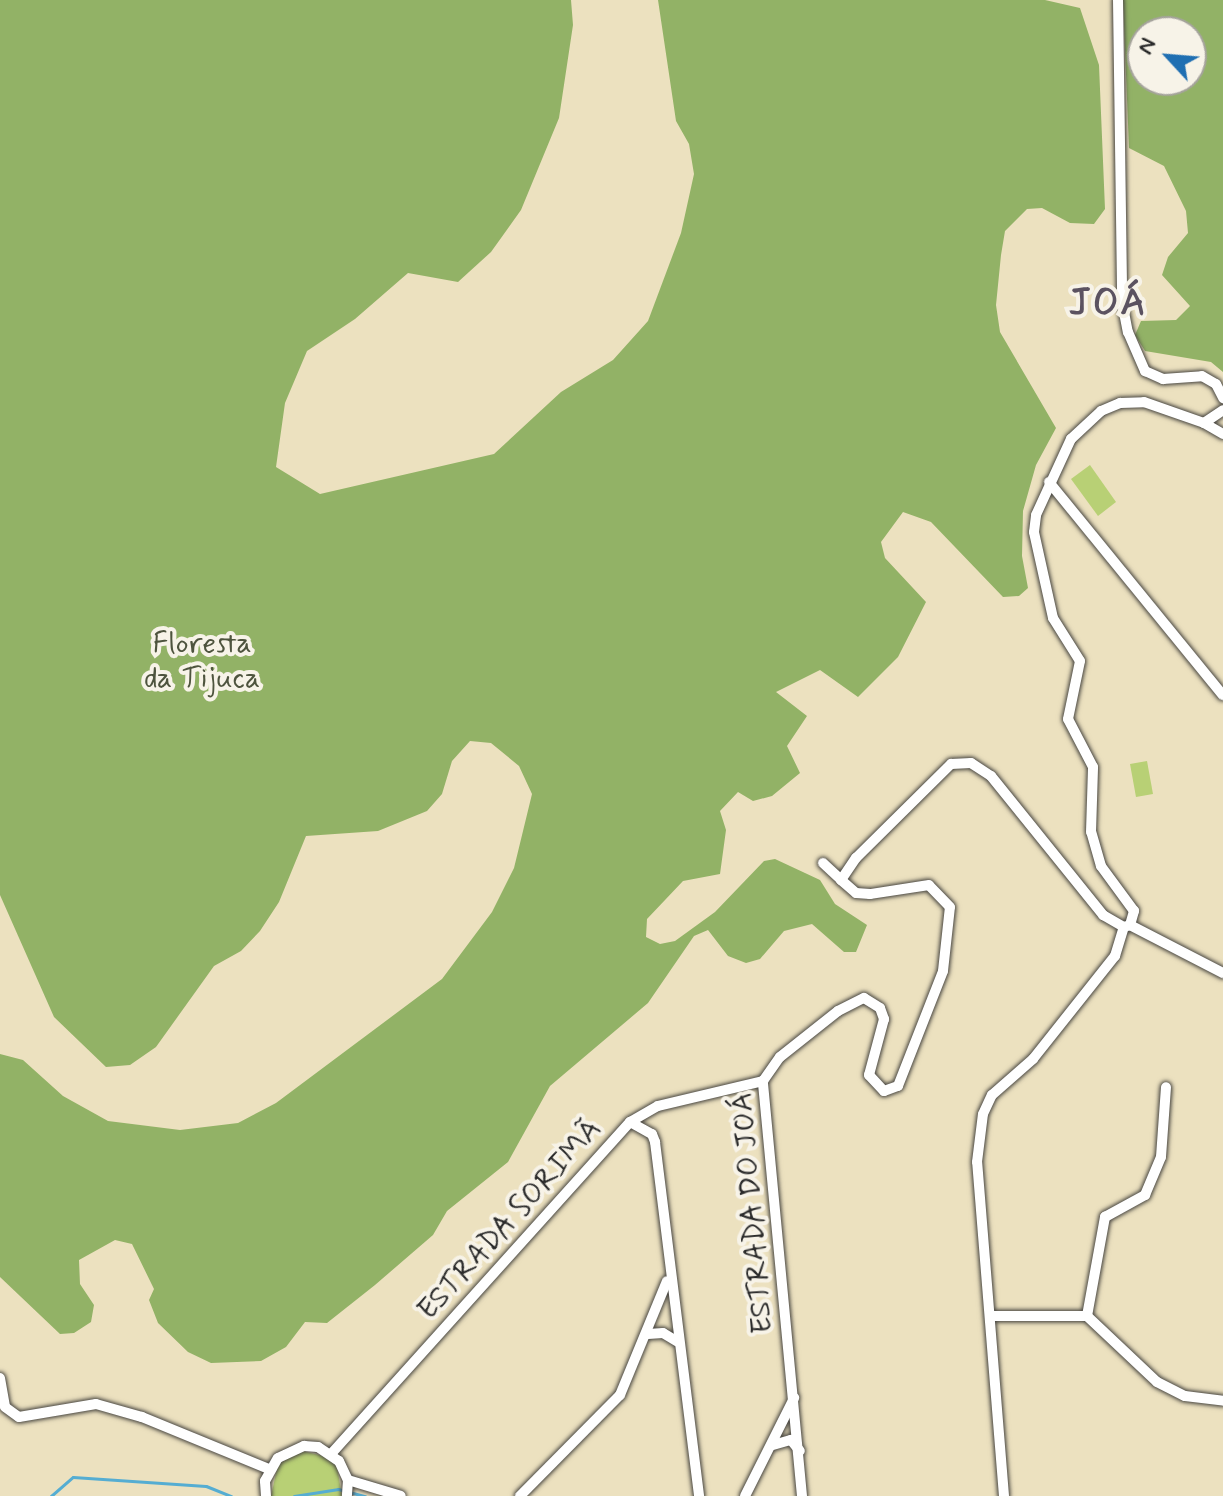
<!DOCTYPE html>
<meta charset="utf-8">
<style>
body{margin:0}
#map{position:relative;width:1223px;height:1496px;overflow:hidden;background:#ece1bf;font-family:Mynerve,sans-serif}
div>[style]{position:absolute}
.green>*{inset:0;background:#b8d075}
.forest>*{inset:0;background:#92b266}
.stream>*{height:3px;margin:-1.5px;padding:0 1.5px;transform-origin:1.5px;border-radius:1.5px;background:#55add2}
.roads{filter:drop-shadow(0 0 2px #484641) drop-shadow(0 0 2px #484641)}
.minor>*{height:10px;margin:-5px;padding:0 5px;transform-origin:5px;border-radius:5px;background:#fff}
span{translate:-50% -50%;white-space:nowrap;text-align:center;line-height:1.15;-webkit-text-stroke:8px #f7f3e8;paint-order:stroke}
.park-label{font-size:30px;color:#4e543e}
.street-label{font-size:30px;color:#2b2b2b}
.district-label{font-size:38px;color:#5b5260;font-weight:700;letter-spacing:2px}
.north{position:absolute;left:1127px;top:16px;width:80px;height:80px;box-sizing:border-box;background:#f7f3e8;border:2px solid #a5a39c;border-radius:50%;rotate:296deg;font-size:22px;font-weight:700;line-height:32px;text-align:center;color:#2b2b2b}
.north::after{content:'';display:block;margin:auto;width:28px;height:36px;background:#1f6fb2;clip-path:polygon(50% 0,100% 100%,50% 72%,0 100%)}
</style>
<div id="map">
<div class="green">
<i style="clip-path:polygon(1090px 465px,1116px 502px,1098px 516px,1071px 479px)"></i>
<i style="clip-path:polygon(1147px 761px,1153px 794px,1136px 797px,1130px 764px)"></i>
<i style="clip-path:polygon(302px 1451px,328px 1457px,337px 1467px,342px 1496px,271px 1496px,278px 1464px)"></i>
</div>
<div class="forest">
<i style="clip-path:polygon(0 0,571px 0,573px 25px,559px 118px,521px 210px,491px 252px,458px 282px,408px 273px,355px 319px,307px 351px,285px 403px,276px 467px,320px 494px,494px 454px,561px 392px,613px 360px,648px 321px,681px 233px,694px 174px,689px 144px,676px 121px,658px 0,1045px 0,1080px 8px,1099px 65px,1105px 209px,1094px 224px,1070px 223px,1042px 208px,1027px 209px,1005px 231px,1001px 255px,996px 305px,1000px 332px,1056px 428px,1036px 465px,1023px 511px,1022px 556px,1028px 588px,1019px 596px,1003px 597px,931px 522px,903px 512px,881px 542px,885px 558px,926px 602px,898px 657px,858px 697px,820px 670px,776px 692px,807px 716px,787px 746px,800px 773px,772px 796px,753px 801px,738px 792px,720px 811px,726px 830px,720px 874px,683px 881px,647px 919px,646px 937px,660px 944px,675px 941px,715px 912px,764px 861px,775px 859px,820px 880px,835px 904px,867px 925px,856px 952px,844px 952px,812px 924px,784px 931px,760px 959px,746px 963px,728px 956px,708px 930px,694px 936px,648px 1003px,550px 1086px,508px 1162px,447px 1211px,433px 1235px,375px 1285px,327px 1323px,305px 1322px,286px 1347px,261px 1361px,211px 1363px,188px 1352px,158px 1323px,149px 1300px,154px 1289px,132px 1244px,115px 1240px,79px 1260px,80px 1284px,94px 1305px,91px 1322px,74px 1333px,60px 1334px,0 1277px,0 1054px,23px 1060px,63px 1096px,108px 1121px,180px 1130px,238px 1123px,276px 1103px,442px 979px,492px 912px,514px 868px,532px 794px,519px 766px,491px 743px,470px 741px,452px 761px,442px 794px,427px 811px,378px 831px,306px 836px,279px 902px,260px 931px,241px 951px,214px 966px,156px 1047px,130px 1065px,106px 1067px,54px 1017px,0 895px)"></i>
<i style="clip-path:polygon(evenodd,1123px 0,1223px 0,1223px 372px,1211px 362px,1145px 351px,1135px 335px,1141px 321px,1176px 320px,1190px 306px,1162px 275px,1168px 257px,1188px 233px,1186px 211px,1164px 166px,1129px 148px,1123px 0,1143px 32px,1191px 32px,1191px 80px,1143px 80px,1143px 32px)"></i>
</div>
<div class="stream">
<i style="left:51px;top:1496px;width:29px;rotate:-41deg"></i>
<i style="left:73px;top:1477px;width:133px;rotate:3.9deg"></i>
<i style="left:206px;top:1486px;width:27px;rotate:22deg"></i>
<i style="left:294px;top:1496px;width:45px;rotate:-9deg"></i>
<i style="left:338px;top:1489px;width:28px;rotate:15deg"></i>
</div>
<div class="roads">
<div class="minor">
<i style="left:1118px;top:0;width:302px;rotate:89.2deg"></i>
<i style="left:1122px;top:302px;width:31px;rotate:79deg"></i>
<i style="left:1128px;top:332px;width:43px;rotate:66.4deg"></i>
<i style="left:1145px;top:371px;width:20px;rotate:24deg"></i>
<i style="left:1163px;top:379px;width:39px;rotate:-4deg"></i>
<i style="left:1202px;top:376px;width:16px;rotate:30deg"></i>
<i style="left:1216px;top:384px;width:16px;rotate:63deg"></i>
<i style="left:1204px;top:423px;width:22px;rotate:30deg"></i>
<i style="left:1049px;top:482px;width:275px;rotate:50.8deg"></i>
<i style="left:823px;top:863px;width:25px;rotate:43deg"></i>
<i style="left:1130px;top:925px;width:105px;rotate:27.3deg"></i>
<i style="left:630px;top:1122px;width:25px;rotate:29deg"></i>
<i style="left:652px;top:1134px;width:9px;rotate:69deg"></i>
<i style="left:655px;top:1142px;width:357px;rotate:82.9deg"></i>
<i style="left:992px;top:1316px;width:95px"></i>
<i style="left:1087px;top:1316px;width:96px;rotate:43.3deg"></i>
<i style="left:1157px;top:1382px;width:31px;rotate:27deg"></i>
<i style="left:1185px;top:1396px;width:38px;rotate:7deg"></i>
<i style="left:1087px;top:1316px;width:101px;rotate:-79.7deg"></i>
<i style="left:1105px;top:1217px;width:46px;rotate:-28.8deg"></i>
<i style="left:1145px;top:1195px;width:41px;rotate:-67.2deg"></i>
<i style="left:1161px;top:1157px;width:70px;rotate:-85.9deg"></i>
<i style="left:648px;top:1334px;width:15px;rotate:-4deg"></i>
<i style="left:663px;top:1333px;width:17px;rotate:31deg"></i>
<i style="left:0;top:1378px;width:29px;rotate:80deg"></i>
<i style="left:5px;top:1407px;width:17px;rotate:36deg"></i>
<i style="left:19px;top:1417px;width:78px;rotate:-9.6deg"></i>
<i style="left:96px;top:1404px;width:48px;rotate:15.8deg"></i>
<i style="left:142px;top:1417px;width:137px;rotate:22.3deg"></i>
<i style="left:773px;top:1445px;width:19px;rotate:-16deg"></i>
<i style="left:791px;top:1440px;width:14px;rotate:51deg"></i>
<i style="left:331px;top:1454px;width:447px;rotate:-48deg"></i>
<i style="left:630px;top:1122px;width:32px;rotate:-30deg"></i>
<i style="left:658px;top:1106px;width:108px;rotate:-13.4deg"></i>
<i style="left:348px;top:1480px;width:55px;rotate:16.8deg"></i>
<i style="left:266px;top:1496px;width:15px;rotate:-94deg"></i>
<i style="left:265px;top:1481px;width:26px;rotate:-61deg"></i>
<i style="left:278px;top:1458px;width:29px;rotate:-25deg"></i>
<i style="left:304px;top:1446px;width:14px;rotate:4deg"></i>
<i style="left:318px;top:1447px;width:25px;rotate:34deg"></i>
<i style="left:339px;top:1461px;width:21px;rotate:65deg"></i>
<i style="left:348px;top:1480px;width:16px;rotate:94deg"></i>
<i style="left:520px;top:1496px;width:142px;rotate:-45.3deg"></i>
<i style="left:620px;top:1395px;width:123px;rotate:-67.6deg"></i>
<i style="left:745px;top:1496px;width:110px;rotate:-63.4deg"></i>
<i style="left:802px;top:1496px;width:417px;rotate:-95.4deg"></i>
<i style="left:763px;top:1081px;width:29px;rotate:-55deg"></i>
<i style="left:780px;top:1057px;width:74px;rotate:-38.4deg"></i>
<i style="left:838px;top:1011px;width:29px;rotate:-27deg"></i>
<i style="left:864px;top:998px;width:19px;rotate:32deg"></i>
<i style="left:880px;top:1008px;width:12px;rotate:70deg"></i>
<i style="left:884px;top:1019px;width:58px;rotate:105deg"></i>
<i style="left:869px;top:1075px;width:22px;rotate:47deg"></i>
<i style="left:884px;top:1091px;width:15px;rotate:-20deg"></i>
<i style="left:898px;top:1086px;width:123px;rotate:-68.6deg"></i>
<i style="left:943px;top:971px;width:64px;rotate:-83.8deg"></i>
<i style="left:950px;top:907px;width:30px;rotate:-134deg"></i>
<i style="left:929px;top:885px;width:60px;rotate:171.3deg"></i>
<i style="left:870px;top:894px;width:14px;rotate:-176deg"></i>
<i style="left:856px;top:893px;width:20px;rotate:-139deg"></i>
<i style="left:841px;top:880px;width:27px;rotate:-56deg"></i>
<i style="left:856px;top:858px;width:134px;rotate:-44.7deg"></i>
<i style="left:951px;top:764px;width:20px;rotate:-3deg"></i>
<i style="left:971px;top:763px;width:24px;rotate:33deg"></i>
<i style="left:991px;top:776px;width:179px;rotate:51.1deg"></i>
<i style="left:1103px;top:915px;width:24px;rotate:30deg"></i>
<i style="left:1124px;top:927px;width:6px;rotate:-18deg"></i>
<i style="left:1130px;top:925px;width:15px;rotate:-74deg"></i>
<i style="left:1134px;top:911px;width:56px;rotate:-126.3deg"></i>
<i style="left:1101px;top:866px;width:35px;rotate:-106deg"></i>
<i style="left:1091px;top:832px;width:65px;rotate:-88.2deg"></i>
<i style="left:1093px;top:767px;width:54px;rotate:-117.5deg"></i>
<i style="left:1068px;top:719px;width:59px;rotate:-78.3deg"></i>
<i style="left:1080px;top:661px;width:51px;rotate:-122.1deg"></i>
<i style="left:1053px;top:618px;width:88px;rotate:-102.5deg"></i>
<i style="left:1034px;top:532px;width:17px;rotate:-83deg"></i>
<i style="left:1036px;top:515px;width:84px;rotate:-65.3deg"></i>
<i style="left:1071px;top:439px;width:41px;rotate:-43deg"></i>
<i style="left:1101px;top:411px;width:21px;rotate:-23deg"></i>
<i style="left:1120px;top:403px;width:24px;rotate:-2deg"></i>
<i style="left:1144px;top:402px;width:64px;rotate:19.3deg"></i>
<i style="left:1204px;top:423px;width:23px;rotate:-34deg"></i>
<i style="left:1004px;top:1496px;width:335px;rotate:-94.6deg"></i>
<i style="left:977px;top:1162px;width:48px;rotate:-82.9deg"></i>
<i style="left:983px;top:1114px;width:21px;rotate:-65deg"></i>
<i style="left:992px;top:1095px;width:55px;rotate:-41.3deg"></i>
<i style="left:1033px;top:1059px;width:132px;rotate:-51.5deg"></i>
<i style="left:1115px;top:956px;width:30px;rotate:-73deg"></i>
</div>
</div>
<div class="park-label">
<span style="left:202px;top:661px">Floresta<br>da Tijuca</span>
</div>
<div class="street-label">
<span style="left:753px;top:1213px;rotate:-95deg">ESTRADA DO JOÁ</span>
<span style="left:510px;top:1220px;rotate:-48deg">ESTRADA SORIMÃ</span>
</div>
<div class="district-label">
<span style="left:1108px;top:304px">JOÁ</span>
</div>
<div class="north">N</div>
</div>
